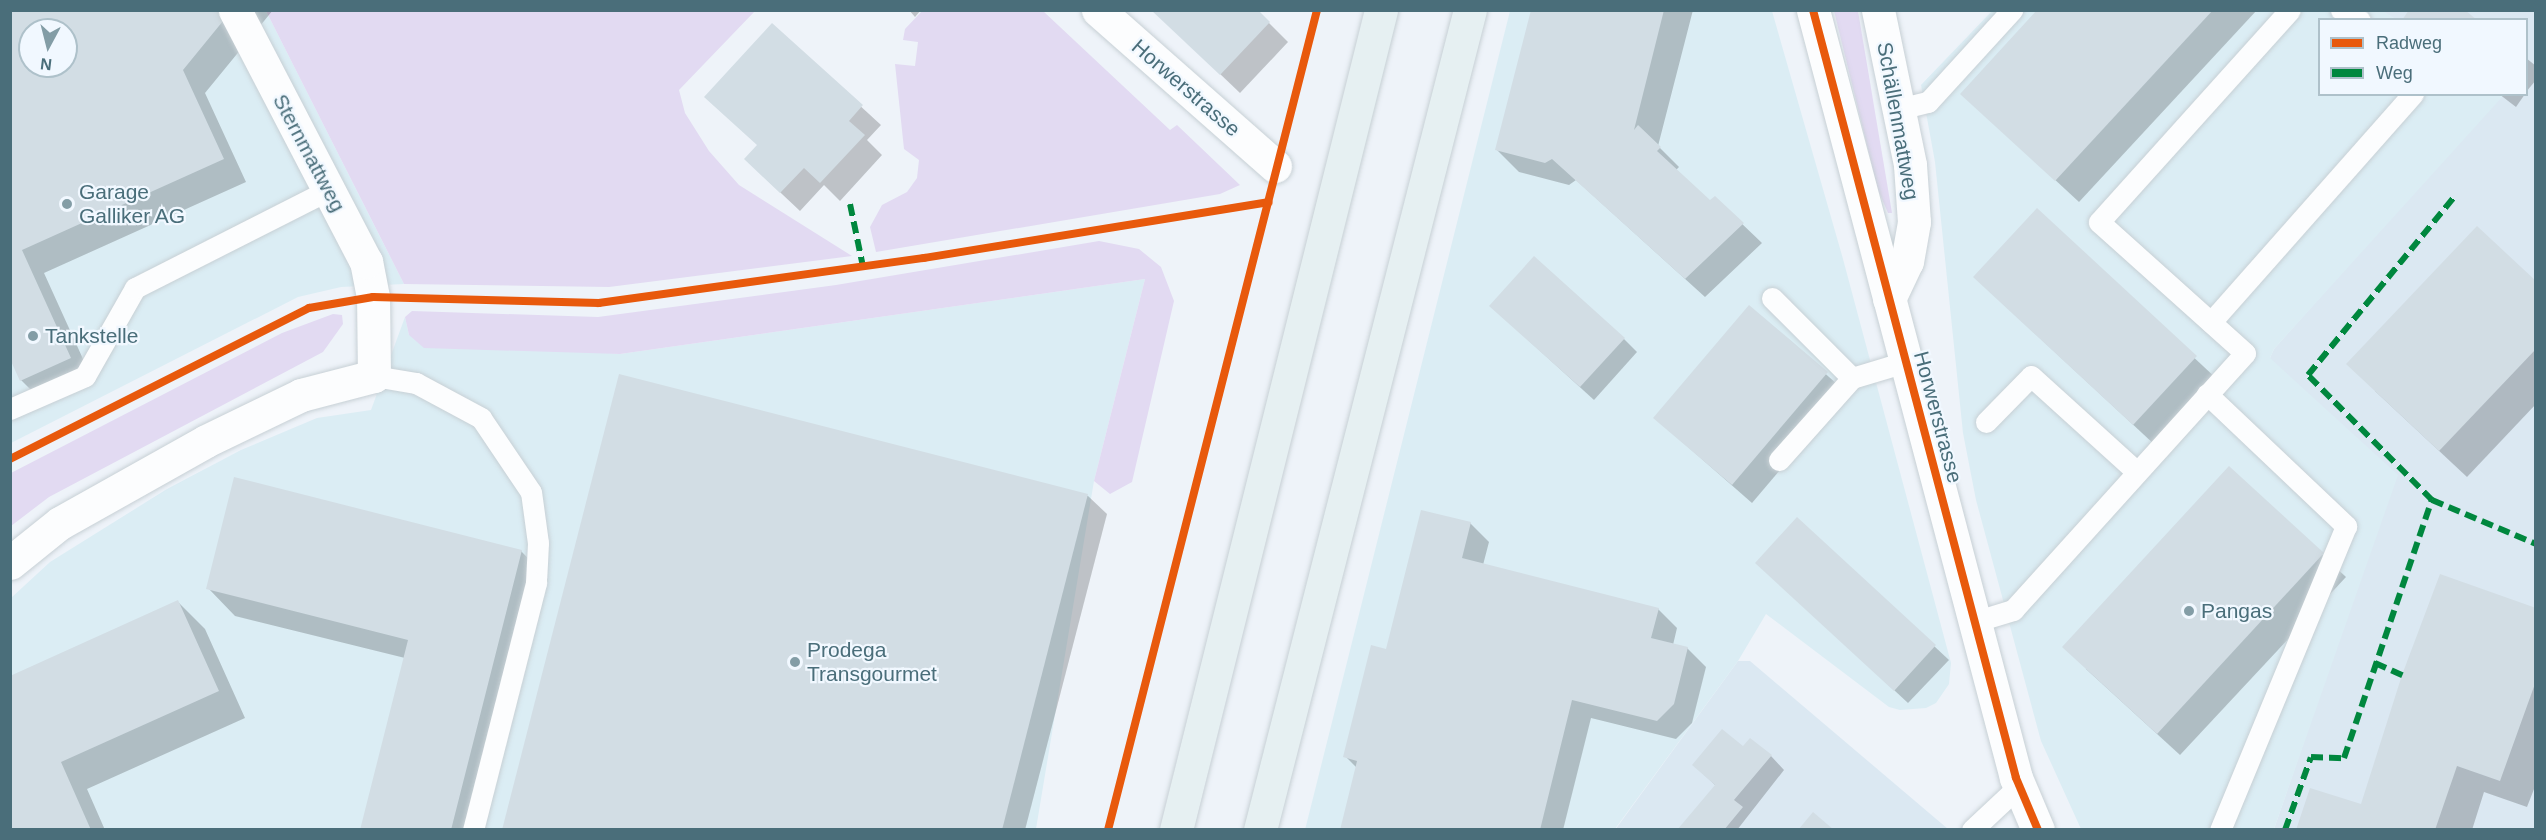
<!DOCTYPE html>
<meta charset="utf-8">
<style>
body{margin:0}
#map{position:relative;width:2546px;height:840px;overflow:hidden;background:#eef3f9;font-family:Helvetica,sans-serif}
div>[style]{position:absolute}
.residential>*{inset:0;background:#dbe8f2}
.commercial>*{inset:0;background:#dbedf4}
.green>*{inset:0;background:#e2daf2}
.shadow>*{inset:0;background:#0003}
.building>*{inset:0;background:#d2dde4}
.roads{filter:drop-shadow(0 0 2px #c7d0d5) drop-shadow(0 0 2px #c7d0d5)}
.lane>*{height:21px;margin:-10.5px;padding:0 10.5px;transform-origin:10.5px;border-radius:10.5px;background:#fcfdfe}
.street>*{height:33px;margin:-16.5px;padding:0 16.5px;transform-origin:16.5px;border-radius:16.5px;background:#fcfdfe}
.secondary>*{height:33px;margin:-16.5px;padding:0 16.5px;transform-origin:16.5px;border-radius:16.5px;background:#fcfdfe}
.highway>*{height:33px;margin:-16.5px;padding:0 16.5px;transform-origin:16.5px;border-radius:16.5px;background:#e6f0f2}
.quiet>*{height:6px;margin-top:-3px;transform-origin:0;background:repeating-linear-gradient(90deg,#00873e 0 12px,transparent 0 18px)}
.cycleway>*{height:8px;margin:-4px;padding:0 4px;transform-origin:4px;border-radius:4px;background:#e8590c}
.dots>*{width:16px;height:16px;translate:-50% -50%;box-sizing:border-box;border:3px solid #f1f8ff;border-radius:50%}
span{translate:-50% -50%;white-space:nowrap;text-align:center;line-height:1.15;-webkit-text-stroke:4.5px #f1f8ff;paint-order:stroke}
.street-label{font-size:21px;color:#4a6e7a}
.poi-label{font-size:21px;color:#4a6e7a}
.left{translate:0 -50%;text-align:left}
.frame{position:absolute;inset:0;border:12px solid #4a6e7a;pointer-events:none}
.legend{position:absolute;left:2318px;top:18px;width:210px;height:78px;box-sizing:border-box;background:#f1f8ff;border:2px solid #aec1ca;margin:0;padding:8px 10px;list-style:none;font-size:18px;color:#4a6e7a}
.legend li{display:flex;align-items:center;gap:12px;height:30px}
.legend b{width:30px;border:2px solid #aec1ca}
.north{position:absolute;left:18px;top:18px;width:60px;height:60px;box-sizing:border-box;background:#f1f8ff;border:2px solid #aec1ca;border-radius:50%;rotate:187deg;font-size:16px;font-weight:700;line-height:24px;text-align:center;color:#4a6e7a}
.north::after{content:'';display:block;margin:auto;width:21px;height:27px;background:#839da6;clip-path:polygon(50% 0,100% 100%,50% 72%,0 100%)}
</style>
<div id="map">
<div class="residential">
<i style="clip-path:polygon(2382px 11px,2535px 11px,2535px 829px,2274px 829px,2366px 561px,2270px 358px,2274px 349px,2501px 95px,2526px 94px,2526px 20px,2395px 19px)"></i>
<i style="clip-path:polygon(1738px 661px,1750px 661px,1948px 829px,1615px 830px)"></i>
</div>
<div class="commercial">
<i style="clip-path:polygon(2382px 10px,2395px 19px,2320px 20px,2320px 94px,2503px 96px,2274px 349px,2270px 358px,2398px 475px,2274px 829px,2081px 829px,2041px 741px,1976px 500px,1963px 433px,1935px 162px,1921px 85px,1992px 11px)"></i>
<i style="clip-path:polygon(evenodd,11px 11px,266px 11px,404px 284px,341px 287px,298px 297px,11px 443px,11px 11px,30px 30px,66px 30px,66px 66px,30px 66px,30px 30px)"></i>
<i style="clip-path:polygon(1510px 11px,1772px 11px,1843px 259px,1951px 663px,1949px 684px,1936px 703px,1926px 708px,1900px 710px,1889px 707px,1766px 614px,1738px 661px,1615px 829px,1305px 830px)"></i>
<i style="clip-path:polygon(1145px 279px,1094px 481px,1036px 829px,11px 830px,11px 598px,50px 562px,167px 489px,241px 450px,317px 418px,371px 410px,405px 317px,409px 335px,620px 354px)"></i>
</div>
<div class="green">
<i style="clip-path:polygon(923px 10px,1043px 11px,1170px 130px,1177px 125px,1240px 185px,1220px 194px,876px 252px,870px 227px,882px 205px,907px 192px,917px 178px,919px 160px,904px 149px,895px 64px,915px 66px,918px 42px,903px 40px,905px 29px)"></i>
<i style="clip-path:polygon(266px 11px,755px 11px,679px 90px,685px 113px,709px 151px,739px 185px,852px 256px,609px 287px,404px 284px)"></i>
<i style="clip-path:polygon(1834px 11px,1858px 11px,1892px 213px,1888px 213px,1878px 190px)"></i>
<i style="clip-path:polygon(1099px 241px,1139px 249px,1161px 267px,1174px 301px,1132px 482px,1110px 494px,1094px 481px,1145px 279px,620px 354px,424px 348px,409px 335px,405px 317px,412px 311px,598px 317px,836px 285px)"></i>
<i style="clip-path:polygon(333px 314px,342px 315px,343px 324px,323px 352px,49px 497px,11px 526px,11px 473px,282px 333px)"></i>
</div>
<div class="shadow">
<i style="clip-path:polygon(evenodd,10px 10px,273px 10px,205px 93px,246px 182px,44px 273px,93px 381px,44px 403px,21px 380px,10px 10px,30px 30px,66px 30px,66px 66px,30px 66px,30px 30px)"></i>
<i style="clip-path:polygon(909px 10px,921px 10px,915px 17px)"></i>
<i style="clip-path:polygon(1153px 10px,1256px 10px,1288px 42px,1240px 93px)"></i>
<i style="clip-path:polygon(1532px 10px,1693px 10px,1658px 146px,1679px 167px,1676px 170px,1710px 203px,1715px 198px,1762px 243px,1705px 297px,1576px 180px,1569px 185px,1519px 172px,1497px 150px)"></i>
<i style="clip-path:polygon(2039px 10px,2257px 10px,2079px 202px,1962px 94px)"></i>
<i style="clip-path:polygon(772px 25px,881px 125px,867px 140px,882px 155px,840px 201px,824px 185px,800px 211px,765px 178px,758px 146px)"></i>
<i style="clip-path:polygon(2526px 58px,2536px 66px,2536px 80px,2526px 92px)"></i>
<i style="clip-path:polygon(2499px 94px,2525px 94px,2516px 107px)"></i>
<i style="clip-path:polygon(2037px 211px,2218px 380px,2156px 446px,1998px 299px)"></i>
<i style="clip-path:polygon(2536px 283px,2536px 404px,2467px 477px,2375px 391px)"></i>
<i style="clip-path:polygon(1750px 307px,1846px 392px,1752px 503px,1655px 418px)"></i>
<i style="clip-path:polygon(1505px 319px,1624px 339px,1637px 352px,1594px 400px)"></i>
<i style="clip-path:polygon(621px 376px,1088px 496px,1107px 514px,1025px 830px,504px 830px)"></i>
<i style="clip-path:polygon(2229px 468px,2346px 577px,2180px 755px,2086px 669px)"></i>
<i style="clip-path:polygon(1798px 519px,1949px 660px,1908px 703px,1771px 576px)"></i>
<i style="clip-path:polygon(1470px 523px,1489px 542px,1483px 565px,1658px 609px,1677px 628px,1673px 645px,1687px 648px,1706px 667px,1692px 723px,1676px 739px,1591px 718px,1563px 830px,1342px 830px,1357px 768px,1345px 756px,1387px 651px)"></i>
<i style="clip-path:polygon(521px 551px,548px 579px,484px 830px,362px 830px,405px 658px,235px 616px,208px 588px)"></i>
<i style="clip-path:polygon(178px 602px,205px 629px,245px 718px,87px 789px,105px 830px,10px 830px)"></i>
<i style="clip-path:polygon(2536px 609px,2536px 784px,2527px 807px,2484px 792px,2472px 830px,2297px 830px,2362px 806px)"></i>
<i style="clip-path:polygon(1743px 748px,1771px 756px,1784px 770px,1737px 830px,1679px 830px,1716px 786px,1694px 765px)"></i>
</div>
<div class="building">
<i style="clip-path:polygon(evenodd,10px 10px,232px 10px,183px 70px,224px 159px,22px 250px,71px 358px,20px 381px,10px 359px,10px 10px,30px 30px,66px 30px,66px 66px,30px 66px,30px 30px)"></i>
<i style="clip-path:polygon(1151px 10px,1258px 10px,1270px 22px,1220px 75px)"></i>
<i style="clip-path:polygon(1531px 10px,1664px 10px,1634px 130px,1638px 125px,1661px 147px,1657px 151px,1710px 200px,1715px 196px,1744px 223px,1685px 279px,1552px 159px,1545px 163px,1495px 150px)"></i>
<i style="clip-path:polygon(2037px 10px,2213px 10px,2055px 181px,1960px 94px)"></i>
<i style="clip-path:polygon(2409px 10px,2465px 10px,2477px 20px,2402px 20px)"></i>
<i style="clip-path:polygon(772px 23px,863px 105px,849px 121px,865px 135px,820px 183px,804px 168px,780px 193px,744px 159px,757px 145px,704px 97px)"></i>
<i style="clip-path:polygon(2037px 208px,2197px 356px,2133px 425px,1973px 277px)"></i>
<i style="clip-path:polygon(2477px 226px,2536px 281px,2536px 349px,2439px 451px,2346px 364px)"></i>
<i style="clip-path:polygon(1534px 256px,1625px 338px,1580px 387px,1489px 306px)"></i>
<i style="clip-path:polygon(1749px 305px,1828px 372px,1732px 485px,1653px 418px)"></i>
<i style="clip-path:polygon(619px 374px,1088px 494px,1002px 830px,502px 830px)"></i>
<i style="clip-path:polygon(2229px 466px,2324px 553px,2157px 734px,2062px 647px)"></i>
<i style="clip-path:polygon(234px 477px,522px 550px,451px 830px,360px 830px,408px 640px,206px 589px)"></i>
<i style="clip-path:polygon(1421px 510px,1471px 522px,1462px 558px,1659px 608px,1651px 638px,1688px 647px,1674px 704px,1657px 721px,1572px 700px,1540px 830px,1340px 830px,1357px 761px,1343px 757px,1371px 645px,1386px 649px)"></i>
<i style="clip-path:polygon(1797px 517px,1936px 645px,1894px 691px,1755px 563px)"></i>
<i style="clip-path:polygon(2440px 574px,2536px 608px,2536px 681px,2500px 781px,2457px 766px,2435px 830px,2296px 830px,2310px 788px,2361px 804px,2402px 675px)"></i>
<i style="clip-path:polygon(178px 600px,219px 691px,61px 762px,91px 830px,10px 830px,10px 676px)"></i>
<i style="clip-path:polygon(1722px 729px,1743px 746px,1750px 738px,1772px 755px,1734px 800px,1743px 807px,1724px 830px,1677px 830px,1715px 785px,1692px 765px)"></i>
<i style="clip-path:polygon(1813px 812px,1834px 830px,1798px 830px)"></i>
</div>
<div class="roads">
<div class="lane">
<i style="left:2341px;top:10px;width:21px;rotate:28deg"></i>
<i style="left:1899px;top:109px;width:30px;rotate:-14deg"></i>
<i style="left:1928px;top:102px;width:125px;rotate:-47.6deg"></i>
<i style="left:1772px;top:298px;width:113px;rotate:45deg"></i>
<i style="left:2211px;top:322px;width:305px;rotate:-48.5deg"></i>
<i style="left:374px;top:376px;width:43px;rotate:9.5deg"></i>
<i style="left:416px;top:383px;width:74px;rotate:28.3deg"></i>
<i style="left:481px;top:418px;width:89px;rotate:56deg"></i>
<i style="left:531px;top:492px;width:51px;rotate:82.2deg"></i>
<i style="left:538px;top:543px;width:40px;rotate:92.9deg"></i>
<i style="left:536px;top:583px;width:255px;rotate:104.3deg"></i>
<i style="left:2207px;top:394px;width:192px;rotate:43.5deg"></i>
<i style="left:2346px;top:526px;width:329px;rotate:112.5deg"></i>
<i style="left:10px;top:409px;width:82px;rotate:-23.7deg"></i>
<i style="left:85px;top:376px;width:101px;rotate:-60.4deg"></i>
<i style="left:135px;top:288px;width:216px;rotate:-26.9deg"></i>
<i style="left:1986px;top:422px;width:64px;rotate:-45.6deg"></i>
<i style="left:2031px;top:376px;width:143px;rotate:42.2deg"></i>
<i style="left:1779px;top:460px;width:110px;rotate:-48.3deg"></i>
<i style="left:1852px;top:378px;width:55px;rotate:-16.8deg"></i>
<i style="left:1974px;top:622px;width:41px;rotate:-17.1deg"></i>
<i style="left:2013px;top:610px;width:346px;rotate:-47.9deg"></i>
<i style="left:2245px;top:353px;width:196px;rotate:-138.1deg"></i>
<i style="left:2099px;top:222px;width:285px;rotate:-48deg"></i>
<i style="left:1972px;top:830px;width:66px;rotate:-43.2deg"></i>
</div>
<div class="street">
<i style="left:1098px;top:10px;width:236px;rotate:41.4deg"></i>
<i style="left:1878px;top:10px;width:158px;rotate:78.3deg"></i>
<i style="left:1910px;top:165px;width:57px;rotate:86deg"></i>
<i style="left:1914px;top:222px;width:40px;rotate:100deg"></i>
<i style="left:1907px;top:261px;width:42px;rotate:115.3deg"></i>
<i style="left:10px;top:563px;width:64px;rotate:-38.7deg"></i>
<i style="left:60px;top:523px;width:167px;rotate:-29.3deg"></i>
<i style="left:206px;top:441px;width:106px;rotate:-25.8deg"></i>
<i style="left:301px;top:395px;width:75px;rotate:-14.6deg"></i>
<i style="left:374px;top:376px;width:79px;rotate:-90.7deg"></i>
<i style="left:373px;top:297px;width:36px;rotate:-101deg"></i>
<i style="left:366px;top:262px;width:284px;rotate:-117.5deg"></i>
</div>
<div class="secondary">
<i style="left:1813px;top:10px;width:794px;rotate:75.19deg"></i>
<i style="left:2016px;top:778px;width:56px;rotate:67.1deg"></i>
</div>
<div class="highway">
<i style="left:1176px;top:830px;width:845px;rotate:-75.96deg"></i>
<i style="left:1260px;top:830px;width:846px;rotate:-75.64deg"></i>
</div>
</div>
<div class="quiet">
<i style="left:850px;top:204px;width:64px;rotate:78.3deg"></i>
<i style="left:2432px;top:500px;width:176px;rotate:-134.8deg"></i>
<i style="left:2308px;top:375px;width:233px;rotate:-50.6deg"></i>
<i style="left:2375px;top:663px;width:30px;rotate:24deg"></i>
<i style="left:2285px;top:830px;width:77px;rotate:-70.4deg"></i>
<i style="left:2311px;top:757px;width:33px;rotate:2deg"></i>
<i style="left:2344px;top:758px;width:273px;rotate:-71.2deg"></i>
<i style="left:2432px;top:500px;width:113px;rotate:22.9deg"></i>
</div>
<div class="cycleway">
<i style="left:1813px;top:10px;width:794px;rotate:75.19deg"></i>
<i style="left:2016px;top:778px;width:56px;rotate:67.1deg"></i>
<i style="left:10px;top:459px;width:335px;rotate:-26.8deg"></i>
<i style="left:309px;top:308px;width:65px;rotate:-9.8deg"></i>
<i style="left:373px;top:297px;width:226px;rotate:1.5deg"></i>
<i style="left:599px;top:303px;width:328px;rotate:-7.9deg"></i>
<i style="left:924px;top:258px;width:349px;rotate:-9.2deg"></i>
<i style="left:1108px;top:830px;width:846px;rotate:-75.7deg"></i>
</div>
<div class="dots">
<i style="left:67px;top:204px;background:#839da6"></i>
<i style="left:33px;top:336px;background:#839da6"></i>
<i style="left:2189px;top:611px;background:#839da6"></i>
<i style="left:795px;top:662px;background:#839da6"></i>
</div>
<div class="street-label">
<span style="left:1186px;top:88px;rotate:41deg">Horwerstrasse</span>
<span style="left:1898px;top:121px;rotate:80deg">Schällenmattweg</span>
<span style="left:309px;top:153px;rotate:62deg">Sternmattweg</span>
<span style="left:1938px;top:417px;rotate:75deg">Horwerstrasse</span>
</div>
<div class="poi-label">
<span class="left" style="left:79px;top:204px">Garage<br>Galliker AG</span>
<span class="left" style="left:45px;top:336px">Tankstelle</span>
<span class="left" style="left:2201px;top:611px">Pangas</span>
<span class="left" style="left:807px;top:662px">Prodega<br>Transgourmet</span>
</div>
<div class="frame"></div>
<ul class="legend">
<li><b style="height:8px;background:#e8590c"></b>Radweg</li>
<li><b style="height:8px;background:#00873e"></b>Weg</li>
</ul>
<div class="north">N</div>
</div>
